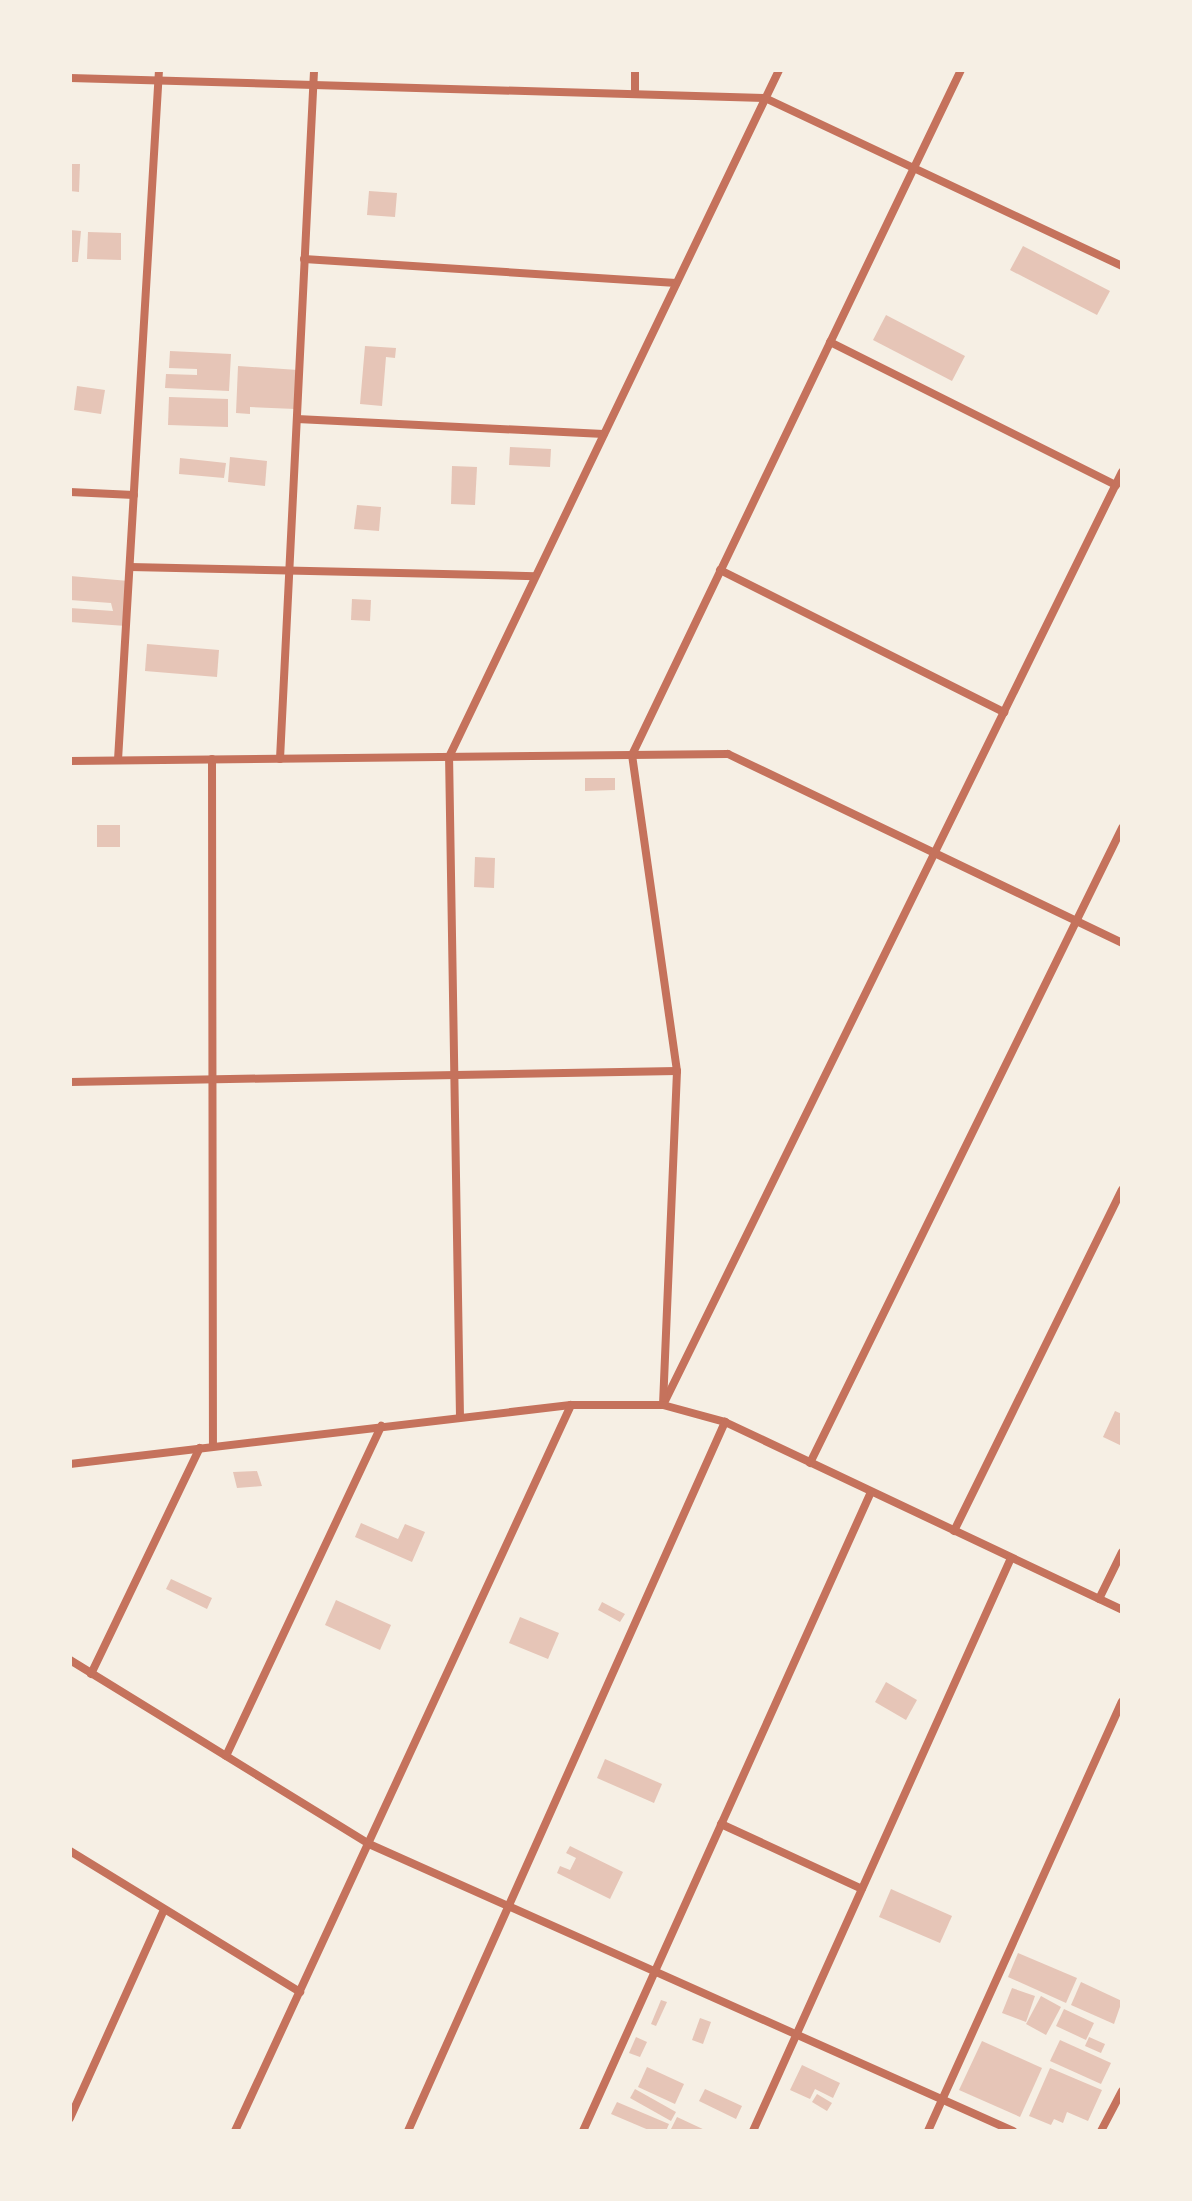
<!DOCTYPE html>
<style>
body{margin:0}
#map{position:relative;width:1192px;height:2201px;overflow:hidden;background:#f6efe4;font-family:"Noto Sans",sans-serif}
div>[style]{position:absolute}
.building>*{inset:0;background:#e6c5b7}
.minor>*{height:8px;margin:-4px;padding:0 4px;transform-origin:4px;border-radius:4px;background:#c5725c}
span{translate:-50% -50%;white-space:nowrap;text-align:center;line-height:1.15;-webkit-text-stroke:7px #f6efe4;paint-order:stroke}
.frame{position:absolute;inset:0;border:72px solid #f6efe4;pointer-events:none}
</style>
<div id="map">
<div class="building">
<i style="clip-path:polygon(70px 164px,80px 164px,79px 192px,70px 191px)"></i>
<i style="clip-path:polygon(369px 191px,397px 193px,395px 217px,367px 215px)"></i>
<i style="clip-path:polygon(70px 230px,81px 231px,78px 262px,70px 262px)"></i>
<i style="clip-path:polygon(88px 232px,121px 233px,121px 260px,87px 259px)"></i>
<i style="clip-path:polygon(1023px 246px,1110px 291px,1097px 315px,1010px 270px)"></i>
<i style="clip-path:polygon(886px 315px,965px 356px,952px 381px,873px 340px)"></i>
<i style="clip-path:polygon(365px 346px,396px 348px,395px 358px,386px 357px,382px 406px,360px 404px)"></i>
<i style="clip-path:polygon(170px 351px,231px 354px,229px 391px,165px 388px,166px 374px,197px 375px,197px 369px,169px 368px)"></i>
<i style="clip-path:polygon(238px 366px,298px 370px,295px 409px,250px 407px,250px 414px,236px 413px)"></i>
<i style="clip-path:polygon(77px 386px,105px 390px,101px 414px,74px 410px)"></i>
<i style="clip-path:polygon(169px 397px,228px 399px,228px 427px,168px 425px)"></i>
<i style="clip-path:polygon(510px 447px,551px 449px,550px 467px,509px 465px)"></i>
<i style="clip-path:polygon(230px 457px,267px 461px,265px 486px,228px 482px)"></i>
<i style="clip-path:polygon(180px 458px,226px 463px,224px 478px,179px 474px)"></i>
<i style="clip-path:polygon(452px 466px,477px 467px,475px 505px,451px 504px)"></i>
<i style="clip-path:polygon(357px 505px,381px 507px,379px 531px,354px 529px)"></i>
<i style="clip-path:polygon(70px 576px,129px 581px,126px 626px,70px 622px,70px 608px,113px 611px,111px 603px,70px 600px)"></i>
<i style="clip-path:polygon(352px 599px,371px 600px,370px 621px,351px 620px)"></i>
<i style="clip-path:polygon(147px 644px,219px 650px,217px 677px,145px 671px)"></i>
<i style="clip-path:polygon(585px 778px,615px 778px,615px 790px,585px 791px)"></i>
<i style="clip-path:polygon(97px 825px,120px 825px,120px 847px,97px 847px)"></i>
<i style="clip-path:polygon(475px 857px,495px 858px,494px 888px,474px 887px)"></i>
<i style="clip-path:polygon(1115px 1411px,1122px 1414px,1122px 1446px,1103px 1437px)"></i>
<i style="clip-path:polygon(257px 1471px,262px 1486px,237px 1488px,233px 1472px)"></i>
<i style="clip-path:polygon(361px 1523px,398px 1539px,405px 1524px,425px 1532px,412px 1562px,355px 1537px)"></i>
<i style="clip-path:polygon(171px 1579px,212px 1598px,207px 1609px,166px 1589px)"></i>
<i style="clip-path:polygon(336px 1600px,391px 1625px,380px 1650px,325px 1625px)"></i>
<i style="clip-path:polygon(602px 1602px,625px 1614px,620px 1622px,598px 1610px)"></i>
<i style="clip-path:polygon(520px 1617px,559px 1633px,548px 1659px,509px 1643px)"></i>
<i style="clip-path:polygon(886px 1682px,917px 1700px,906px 1720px,875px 1702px)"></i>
<i style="clip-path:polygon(605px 1759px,662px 1784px,654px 1803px,597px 1778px)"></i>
<i style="clip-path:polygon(570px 1846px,623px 1872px,610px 1899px,557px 1873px,560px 1866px,570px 1870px,576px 1858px,566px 1853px)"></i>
<i style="clip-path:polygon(891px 1889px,952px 1916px,940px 1943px,879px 1917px)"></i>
<i style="clip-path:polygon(1018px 1953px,1077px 1978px,1066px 2003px,1008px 1977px)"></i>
<i style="clip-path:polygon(1081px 1982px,1122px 2001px,1114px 2024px,1071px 2005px)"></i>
<i style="clip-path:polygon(1012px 1988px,1035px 1996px,1026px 2022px,1002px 2013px)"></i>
<i style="clip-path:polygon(1041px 1996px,1061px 2007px,1046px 2035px,1026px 2024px)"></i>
<i style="clip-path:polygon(661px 2000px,667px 2002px,656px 2026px,651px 2024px)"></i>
<i style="clip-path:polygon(1064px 2009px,1094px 2023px,1086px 2040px,1056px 2026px)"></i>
<i style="clip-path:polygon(700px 2018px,711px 2022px,703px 2044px,692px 2040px)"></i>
<i style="clip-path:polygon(636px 2037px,647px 2042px,640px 2057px,629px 2053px)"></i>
<i style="clip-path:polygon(1089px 2037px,1105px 2044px,1101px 2053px,1085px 2046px)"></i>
<i style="clip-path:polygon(1060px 2040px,1111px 2063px,1101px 2084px,1050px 2061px)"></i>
<i style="clip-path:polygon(982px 2041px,1042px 2068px,1020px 2117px,959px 2090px)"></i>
<i style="clip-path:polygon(802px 2065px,840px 2083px,833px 2098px,815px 2089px,810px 2099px,790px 2090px)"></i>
<i style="clip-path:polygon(647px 2067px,684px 2084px,675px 2104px,638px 2087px)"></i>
<i style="clip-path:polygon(1050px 2068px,1102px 2090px,1088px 2121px,1067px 2112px,1063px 2123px,1054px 2119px,1051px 2125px,1029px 2116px)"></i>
<i style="clip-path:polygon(635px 2089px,676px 2112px,671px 2121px,630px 2098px)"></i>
<i style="clip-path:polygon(705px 2089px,742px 2106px,736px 2119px,699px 2101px)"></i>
<i style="clip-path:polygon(817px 2094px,832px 2103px,827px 2111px,812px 2102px)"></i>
<i style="clip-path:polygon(617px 2102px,669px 2124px,666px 2131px,651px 2131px,611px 2114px)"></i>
<i style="clip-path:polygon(677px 2117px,707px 2131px,670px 2131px)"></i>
</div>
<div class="minor">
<i style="left:635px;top:70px;width:24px;rotate:90deg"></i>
<i style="left:70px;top:78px;width:695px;rotate:1.65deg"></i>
<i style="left:765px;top:98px;width:395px;rotate:25.2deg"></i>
<i style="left:304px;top:259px;width:373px;rotate:3.7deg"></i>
<i style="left:830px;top:342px;width:320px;rotate:26.6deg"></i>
<i style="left:297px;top:419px;width:307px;rotate:2.8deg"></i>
<i style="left:70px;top:492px;width:64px;rotate:2.7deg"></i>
<i style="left:130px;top:567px;width:405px;rotate:1.3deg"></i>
<i style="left:720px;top:570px;width:318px;rotate:26.6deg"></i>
<i style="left:212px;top:759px;width:687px;rotate:89.92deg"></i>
<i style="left:280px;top:759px;width:690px;rotate:-87.17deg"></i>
<i style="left:118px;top:760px;width:691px;rotate:-86.6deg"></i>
<i style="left:70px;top:761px;width:658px;rotate:-0.61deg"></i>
<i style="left:728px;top:754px;width:437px;rotate:25.6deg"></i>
<i style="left:70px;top:1082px;width:607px;rotate:-1.04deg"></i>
<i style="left:665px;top:1401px;width:1035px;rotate:-63.81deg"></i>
<i style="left:663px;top:1405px;width:334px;rotate:-87.6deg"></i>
<i style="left:677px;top:1071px;width:319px;rotate:-98.1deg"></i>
<i style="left:632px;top:755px;width:760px;rotate:-64.35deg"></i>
<i style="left:460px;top:1417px;width:660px;rotate:-90.95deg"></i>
<i style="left:449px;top:757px;width:762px;rotate:-64.34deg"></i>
<i style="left:810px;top:1463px;width:708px;rotate:-63.83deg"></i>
<i style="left:70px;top:1464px;width:504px;rotate:-6.72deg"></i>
<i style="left:571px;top:1405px;width:92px"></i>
<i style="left:663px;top:1405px;width:64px;rotate:15.3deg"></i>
<i style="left:725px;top:1422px;width:439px;rotate:25.3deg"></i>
<i style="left:954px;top:1531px;width:380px;rotate:-63.8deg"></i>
<i style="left:1099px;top:1599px;width:52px;rotate:-63.9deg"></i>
<i style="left:70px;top:1660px;width:351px;rotate:31.6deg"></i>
<i style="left:369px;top:1844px;width:705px;rotate:24.02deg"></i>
<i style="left:91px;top:1674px;width:251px;rotate:-64.3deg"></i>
<i style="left:226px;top:1756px;width:365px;rotate:-64.8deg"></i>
<i style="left:721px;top:1824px;width:155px;rotate:24.7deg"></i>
<i style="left:70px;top:1851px;width:270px;rotate:31.5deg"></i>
<i style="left:70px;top:2118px;width:228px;rotate:-65.7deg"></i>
<i style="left:235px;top:2131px;width:800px;rotate:-65.16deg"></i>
<i style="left:408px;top:2131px;width:777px;rotate:-65.91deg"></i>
<i style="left:583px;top:2131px;width:701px;rotate:-65.74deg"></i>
<i style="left:753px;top:2131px;width:628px;rotate:-65.76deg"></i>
<i style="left:928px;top:2131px;width:471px;rotate:-65.7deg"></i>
<i style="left:1101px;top:2131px;width:45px;rotate:-62.3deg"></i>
</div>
<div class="frame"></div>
</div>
